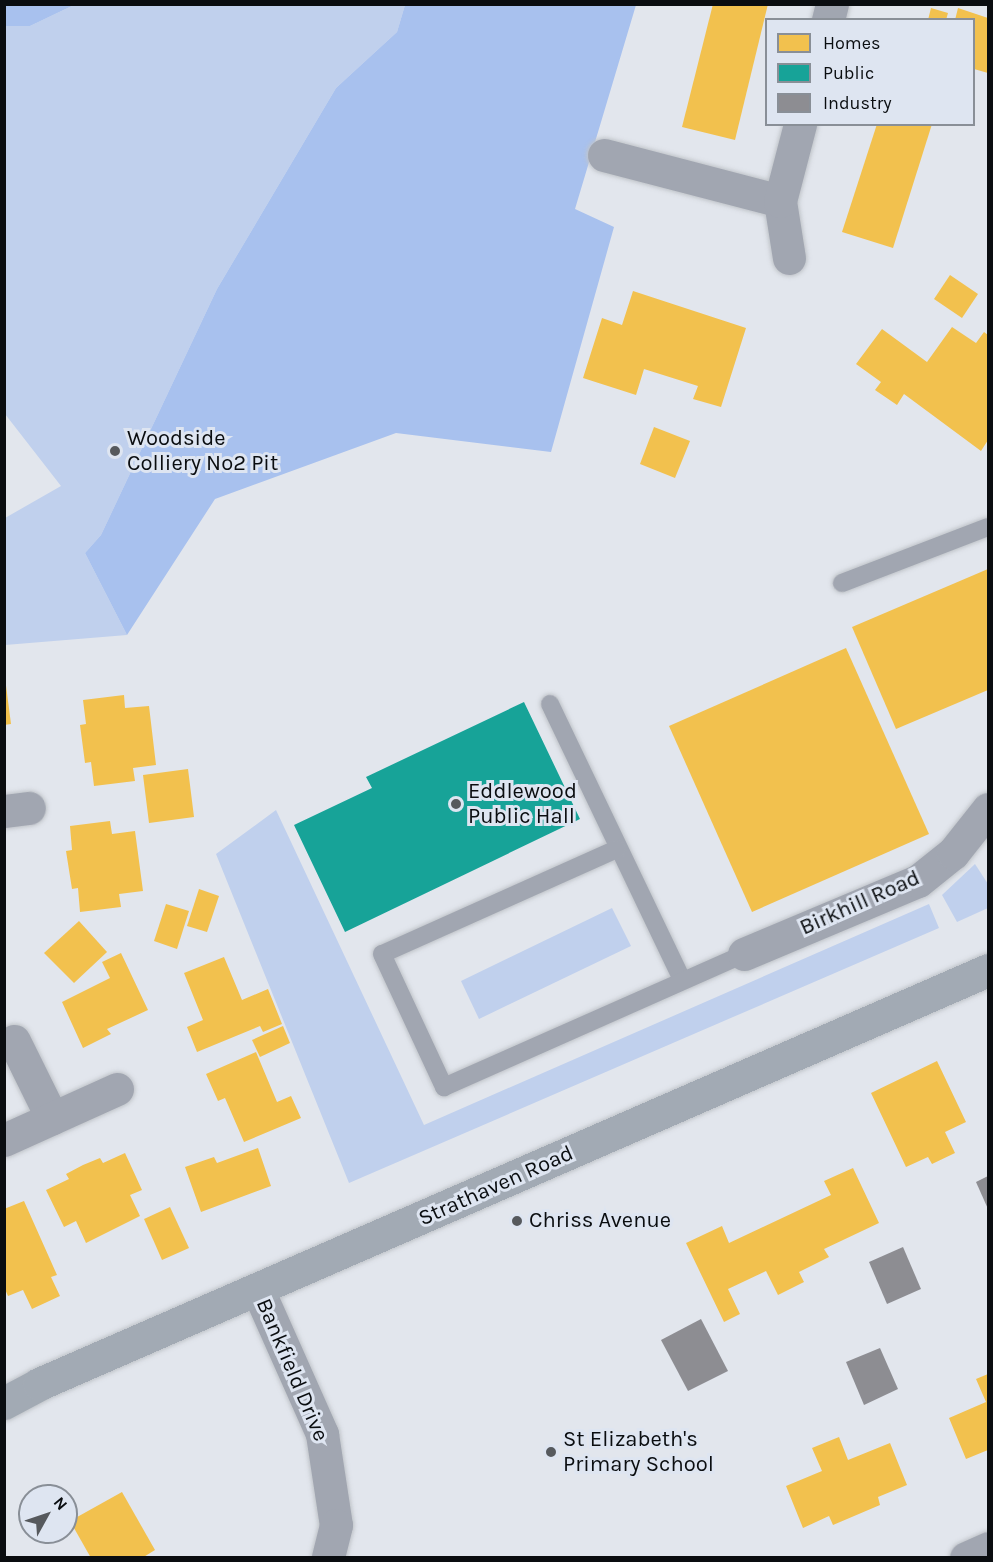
<!DOCTYPE html>
<style>
body{margin:0}
#map{position:relative;width:993px;height:1562px;overflow:hidden;background:#e2e6ed;font-family:Karla,sans-serif}
div>[style]{position:absolute}
.green>*{inset:0;background:#c0d0ed}
.forest>*{inset:0;background:#a8c1ee}
.homes>*{inset:0;background:#f2c14e}
.public>*{inset:0;background:#17a398}
.industry>*{inset:0;background:#8d8d92}
.roads{filter:drop-shadow(0 0 2px #c0c4c9) drop-shadow(0 0 2px #c0c4c9)}
.service>*{height:18px;margin:-9px;padding:0 9px;transform-origin:9px;border-radius:9px;background:#a1a6b1}
.minor>*{height:33px;margin:-16.5px;padding:0 16.5px;transform-origin:16.5px;border-radius:16.5px;background:#a1a6b1}
.primary>*{height:33px;margin:-16.5px;padding:0 16.5px;transform-origin:16.5px;border-radius:16.5px;background:#a2aab4}
.dots>*{width:16px;height:16px;translate:-50% -50%;box-sizing:border-box;border:3px solid #dee5f1;border-radius:50%}
span{translate:-50% -50%;white-space:nowrap;text-align:center;line-height:1.15;-webkit-text-stroke:6px #dee5f1;paint-order:stroke}
.poi-label{font-size:22px;color:#0a0d10}
.left{translate:0 -50%;text-align:left}
.street-label{font-size:22px;color:#0a0d10}
.frame{position:absolute;inset:0;border:6px solid #0a0d10;pointer-events:none}
.legend{position:absolute;left:765px;top:18px;width:210px;height:108px;box-sizing:border-box;background:#dee5f1;border:2px solid #898f97;margin:0;padding:8px 10px;list-style:none;font-size:18px;color:#0a0d10}
.legend li{display:flex;align-items:center;gap:12px;height:30px}
.legend b{width:30px;border:2px solid #898f97}
.north{position:absolute;left:18px;top:1484px;width:60px;height:60px;box-sizing:border-box;background:#dee5f1;border:2px solid #898f97;border-radius:50%;rotate:50deg;font-size:16px;font-weight:700;line-height:24px;text-align:center;color:#0a0d10}
.north::after{content:'';display:block;margin:auto;width:21px;height:27px;background:#56595d;clip-path:polygon(50% 0,100% 100%,50% 72%,0 100%)}
</style>
<div id="map">
<div class="green">
<i style="clip-path:polygon(74px 5px,405px 5px,397px 32px,336px 88px,217px 289px,101px 535px,85px 553px,127px 635px,5px 645px,5px 518px,61px 486px,5px 414px,5px 26px,30px 26px)"></i>
<i style="clip-path:polygon(276px 810px,424px 1125px,929px 904px,939px 928px,349px 1183px,216px 854px)"></i>
<i style="clip-path:polygon(975px 864px,988px 884px,988px 908px,957px 922px,942px 895px)"></i>
<i style="clip-path:polygon(612px 908px,631px 946px,479px 1019px,461px 981px)"></i>
</div>
<div class="forest">
<i style="clip-path:polygon(4px 5px,5px 4px,74px 5px,30px 26px,5px 26px)"></i>
<i style="clip-path:polygon(405px 5px,636px 5px,575px 209px,614px 227px,551px 452px,396px 433px,215px 499px,127px 635px,85px 553px,101px 535px,217px 289px,336px 88px,397px 32px)"></i>
</div>
<div class="homes">
<i style="clip-path:polygon(713px 4px,768px 4px,735px 140px,682px 127px)"></i>
<i style="clip-path:polygon(931px 8px,948px 13px,946px 20px,928px 20px)"></i>
<i style="clip-path:polygon(958px 8px,988px 18px,988px 73px,974px 69px,974px 20px,955px 20px)"></i>
<i style="clip-path:polygon(877px 124px,932px 124px,893px 248px,842px 232px)"></i>
<i style="clip-path:polygon(950px 275px,978px 294px,962px 318px,934px 299px)"></i>
<i style="clip-path:polygon(633px 291px,746px 328px,721px 407px,693px 399px,698px 386px,644px 369px,636px 395px,583px 378px,602px 318px,622px 325px)"></i>
<i style="clip-path:polygon(952px 327px,976px 343px,984px 332px,988px 335px,988px 440px,981px 451px,904px 394px,897px 405px,875px 390px,881px 382px,856px 364px,882px 329px,927px 362px)"></i>
<i style="clip-path:polygon(654px 427px,690px 441px,675px 478px,640px 464px)"></i>
<i style="clip-path:polygon(988px 569px,988px 690px,896px 729px,852px 627px)"></i>
<i style="clip-path:polygon(846px 648px,929px 834px,752px 912px,669px 726px)"></i>
<i style="clip-path:polygon(4px 670px,11px 724px,4px 725px)"></i>
<i style="clip-path:polygon(124px 695px,125px 708px,149px 706px,156px 765px,133px 768px,135px 781px,94px 786px,91px 762px,85px 763px,80px 725px,86px 724px,83px 700px)"></i>
<i style="clip-path:polygon(188px 769px,194px 817px,149px 823px,143px 775px)"></i>
<i style="clip-path:polygon(110px 821px,112px 834px,135px 831px,143px 891px,119px 894px,121px 907px,80px 912px,78px 888px,72px 889px,66px 851px,72px 850px,70px 826px)"></i>
<i style="clip-path:polygon(199px 889px,219px 896px,207px 932px,187px 926px)"></i>
<i style="clip-path:polygon(166px 904px,189px 911px,177px 949px,154px 941px)"></i>
<i style="clip-path:polygon(79px 921px,107px 952px,74px 983px,44px 953px)"></i>
<i style="clip-path:polygon(121px 953px,148px 1010px,107px 1029px,111px 1034px,83px 1048px,62px 1002px,110px 978px,102px 962px)"></i>
<i style="clip-path:polygon(224px 957px,242px 1000px,268px 989px,282px 1024px,263px 1032px,260px 1026px,197px 1052px,187px 1027px,203px 1020px,184px 973px)"></i>
<i style="clip-path:polygon(283px 1026px,290px 1043px,260px 1057px,252px 1040px)"></i>
<i style="clip-path:polygon(256px 1052px,277px 1102px,291px 1096px,301px 1118px,244px 1142px,225px 1098px,218px 1101px,206px 1074px)"></i>
<i style="clip-path:polygon(937px 1061px,966px 1122px,945px 1132px,955px 1153px,932px 1164px,928px 1157px,906px 1167px,871px 1093px)"></i>
<i style="clip-path:polygon(258px 1148px,271px 1186px,201px 1212px,185px 1167px,214px 1157px,217px 1163px)"></i>
<i style="clip-path:polygon(125px 1153px,142px 1190px,130px 1195px,140px 1216px,86px 1243px,76px 1221px,64px 1227px,46px 1190px,69px 1179px,66px 1174px,83px 1165px,100px 1158px,103px 1163px)"></i>
<i style="clip-path:polygon(853px 1168px,879px 1223px,824px 1249px,829px 1257px,799px 1272px,804px 1282px,778px 1295px,766px 1271px,728px 1289px,740px 1314px,724px 1322px,686px 1243px,722px 1226px,729px 1243px,831px 1195px,824px 1181px)"></i>
<i style="clip-path:polygon(24px 1201px,57px 1275px,51px 1277px,60px 1296px,32px 1309px,23px 1290px,8px 1296px,4px 1287px,4px 1209px)"></i>
<i style="clip-path:polygon(170px 1207px,189px 1248px,162px 1260px,144px 1219px)"></i>
<i style="clip-path:polygon(988px 1374px,988px 1450px,966px 1459px,949px 1418px,986px 1402px,976px 1379px)"></i>
<i style="clip-path:polygon(839px 1437px,848px 1460px,890px 1443px,907px 1485px,878px 1497px,880px 1505px,833px 1525px,829px 1516px,803px 1528px,786px 1486px,822px 1471px,812px 1448px)"></i>
<i style="clip-path:polygon(122px 1492px,155px 1550px,142px 1558px,91px 1558px,70px 1521px)"></i>
</div>
<div class="public">
<i style="clip-path:polygon(524px 702px,580px 819px,345px 932px,294px 825px,372px 788px,366px 777px)"></i>
</div>
<div class="industry">
<i style="clip-path:polygon(988px 1176px,988px 1209px,976px 1182px)"></i>
<i style="clip-path:polygon(903px 1247px,921px 1289px,887px 1304px,869px 1262px)"></i>
<i style="clip-path:polygon(701px 1319px,728px 1371px,688px 1391px,661px 1340px)"></i>
<i style="clip-path:polygon(880px 1348px,898px 1389px,864px 1405px,846px 1362px)"></i>
</div>
<div class="roads">
<div class="service">
<i style="left:842px;top:583px;width:156px;rotate:-21deg"></i>
<i style="left:550px;top:704px;width:306px;rotate:64.4deg"></i>
<i style="left:617px;top:849px;width:257px;rotate:155.9deg"></i>
<i style="left:382px;top:954px;width:147px;rotate:65deg"></i>
<i style="left:444px;top:1087px;width:328px;rotate:-23.9deg"></i>
</div>
<div class="minor">
<i style="left:828px;top:20px;width:16px;rotate:-76deg"></i>
<i style="left:604px;top:155px;width:182px;rotate:14.6deg"></i>
<i style="left:789px;top:258px;width:58px;rotate:-99deg"></i>
<i style="left:780px;top:201px;width:80px;rotate:-75.4deg"></i>
<i style="left:4px;top:811px;width:25px;rotate:-7deg"></i>
<i style="left:744px;top:954px;width:189px;rotate:-22.8deg"></i>
<i style="left:918px;top:881px;width:45px;rotate:-38.7deg"></i>
<i style="left:953px;top:853px;width:56px;rotate:-51.5deg"></i>
<i style="left:14px;top:1041px;width:86px;rotate:63.7deg"></i>
<i style="left:4px;top:1140px;width:124px;rotate:-24.3deg"></i>
<i style="left:258px;top:1290px;width:158px;rotate:66deg"></i>
<i style="left:322px;top:1434px;width:92px;rotate:81.3deg"></i>
<i style="left:336px;top:1525px;width:34px;rotate:104deg"></i>
<i style="left:966px;top:1558px;width:24px;rotate:-24deg"></i>
</div>
<div class="primary">
<i style="left:4px;top:1403px;width:40px;rotate:-28deg"></i>
<i style="left:39px;top:1384px;width:1035px;rotate:-23.57deg"></i>
</div>
</div>
<div class="dots">
<i style="left:115px;top:451px;background:#56595d"></i>
<i style="left:456px;top:804px;background:#56595d"></i>
<i style="left:517px;top:1221px;background:#56595d"></i>
<i style="left:551px;top:1452px;background:#56595d"></i>
</div>
<div class="poi-label">
<span class="left" style="left:127px;top:451px">Woodside<br>Colliery No2 Pit</span>
<span class="left" style="left:468px;top:804px">Eddlewood<br>Public Hall</span>
<span class="left" style="left:529px;top:1221px">Chriss Avenue</span>
<span class="left" style="left:563px;top:1452px">St Elizabeth's<br>Primary School</span>
</div>
<div class="street-label">
<span style="left:860px;top:903px;rotate:-24deg">Birkhill Road</span>
<span style="left:496px;top:1186px;rotate:-24deg">Strathaven Road</span>
<span style="left:292px;top:1370px;rotate:67deg">Bankfield Drive</span>
</div>
<div class="frame"></div>
<ul class="legend">
<li><b style="height:16px;background:#f2c14e"></b>Homes</li>
<li><b style="height:16px;background:#17a398"></b>Public</li>
<li><b style="height:16px;background:#8d8d92"></b>Industry</li>
</ul>
<div class="north">N</div>
</div>
